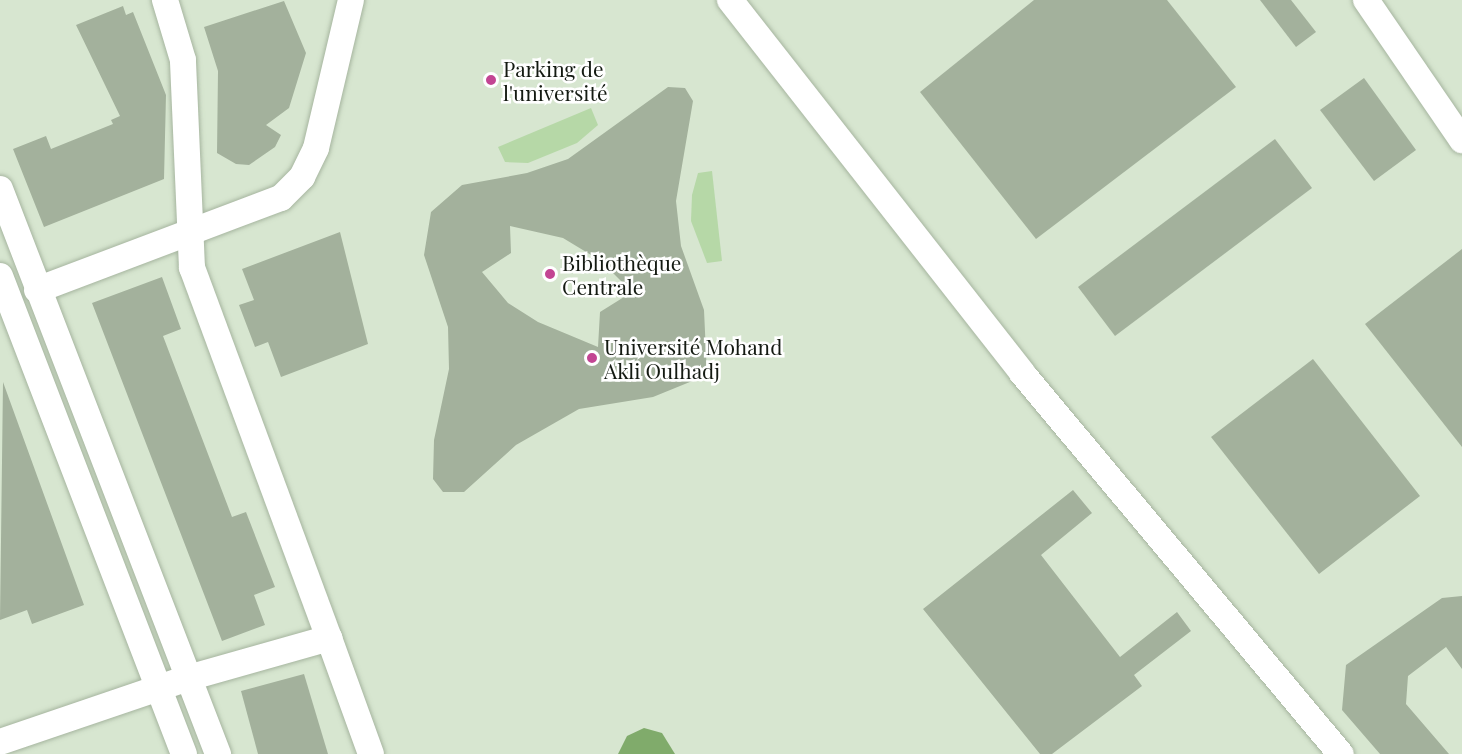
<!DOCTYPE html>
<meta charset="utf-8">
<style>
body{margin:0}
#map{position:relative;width:1462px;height:754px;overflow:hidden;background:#d7e6d0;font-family:"Playfair Display",serif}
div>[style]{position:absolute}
.green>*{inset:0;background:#b6d8a7}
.water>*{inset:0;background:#80ab6b}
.building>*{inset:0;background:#a3b19c}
.roads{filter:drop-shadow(0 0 2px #a6b59f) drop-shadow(0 0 2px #a6b59f)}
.minor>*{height:26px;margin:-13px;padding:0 13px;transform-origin:13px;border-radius:13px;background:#fff}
.dots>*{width:16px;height:16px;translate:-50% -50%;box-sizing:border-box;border:3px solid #fff;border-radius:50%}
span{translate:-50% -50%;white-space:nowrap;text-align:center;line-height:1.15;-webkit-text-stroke:5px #fff;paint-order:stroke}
.poi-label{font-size:21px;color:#141a12}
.left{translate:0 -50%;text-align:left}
</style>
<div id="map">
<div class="green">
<i style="clip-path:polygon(591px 108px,598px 125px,577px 143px,528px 163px,505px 162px,498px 147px)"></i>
<i style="clip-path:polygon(712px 171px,722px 261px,707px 263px,691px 221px,692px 195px,698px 173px)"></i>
</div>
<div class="water">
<i style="clip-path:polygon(644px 728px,662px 733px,675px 754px,618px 754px,627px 736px)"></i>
</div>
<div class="building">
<i style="clip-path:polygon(1034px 0,1167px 0,1236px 87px,1036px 239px,920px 92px)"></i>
<i style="clip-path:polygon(1260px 0,1291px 0,1316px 32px,1296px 47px)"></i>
<i style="clip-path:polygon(284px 1px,306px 53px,289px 108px,266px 125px,281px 135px,275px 147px,249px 165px,236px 164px,217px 153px,218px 71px,204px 27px)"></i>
<i style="clip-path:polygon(123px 6px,126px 15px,133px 12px,166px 95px,164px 179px,44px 227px,13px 149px,46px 136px,51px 149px,113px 124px,111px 120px,120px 116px,76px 25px)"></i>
<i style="clip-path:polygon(1364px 78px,1416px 150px,1374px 181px,1320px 110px)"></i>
<i style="clip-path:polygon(evenodd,668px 87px,685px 88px,693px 101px,676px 201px,681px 246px,704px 310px,707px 375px,653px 397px,579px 409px,516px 445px,464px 492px,443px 492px,433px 479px,434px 440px,449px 369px,448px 327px,424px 255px,431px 212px,462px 185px,527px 173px,568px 159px,668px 87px,510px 226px,563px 238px,601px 261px,632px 292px,600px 312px,598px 347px,538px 322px,508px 303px,482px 272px,511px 253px,510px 226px)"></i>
<i style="clip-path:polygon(1275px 139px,1312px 188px,1115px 336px,1078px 287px)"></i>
<i style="clip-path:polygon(340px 232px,368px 344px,281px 377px,268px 342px,255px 347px,239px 305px,254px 300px,242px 269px)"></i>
<i style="clip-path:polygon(1462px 249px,1462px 447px,1365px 324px)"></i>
<i style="clip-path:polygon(162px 277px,181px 329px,163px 336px,232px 517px,246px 512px,275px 587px,254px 595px,265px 625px,222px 641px,92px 303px)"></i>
<i style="clip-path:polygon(1313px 359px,1420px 496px,1319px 574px,1211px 437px)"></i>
<i style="clip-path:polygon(3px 382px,84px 605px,32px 624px,27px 610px,0 620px)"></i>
<i style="clip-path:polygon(1073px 490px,1092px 513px,1041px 555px,1120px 657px,1177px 612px,1191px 631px,1134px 675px,1142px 686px,1052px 754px,1040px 754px,923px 609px)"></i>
<i style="clip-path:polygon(1462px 596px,1462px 669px,1446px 647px,1408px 676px,1406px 704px,1449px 754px,1380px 754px,1342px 710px,1346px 665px,1442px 598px)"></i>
<i style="clip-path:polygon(304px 674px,328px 754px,258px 754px,241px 691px)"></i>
</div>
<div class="roads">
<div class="minor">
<i style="left:730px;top:0;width:474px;rotate:51.9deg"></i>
<i style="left:1022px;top:373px;width:497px;rotate:50.1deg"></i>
<i style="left:1366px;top:0;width:170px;rotate:55.6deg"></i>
<i style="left:0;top:189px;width:606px;rotate:68.9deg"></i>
<i style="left:0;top:276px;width:512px;rotate:68.95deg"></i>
<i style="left:37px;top:290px;width:261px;rotate:-20.7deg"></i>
<i style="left:281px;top:198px;width:30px;rotate:-45deg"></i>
<i style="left:302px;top:177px;width:32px;rotate:-64deg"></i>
<i style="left:316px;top:148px;width:152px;rotate:-76.7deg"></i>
<i style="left:329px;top:638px;width:123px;rotate:70.1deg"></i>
<i style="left:0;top:742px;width:199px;rotate:-18.8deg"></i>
<i style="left:188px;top:678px;width:147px;rotate:-15.8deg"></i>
<i style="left:329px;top:638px;width:395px;rotate:-110.3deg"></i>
<i style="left:192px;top:268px;width:208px;rotate:-92.5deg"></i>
<i style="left:183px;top:60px;width:63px;rotate:-106.7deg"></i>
</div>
</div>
<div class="dots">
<i style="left:491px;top:80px;background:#c34593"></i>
<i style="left:550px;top:274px;background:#c34593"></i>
<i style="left:592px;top:358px;background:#c34593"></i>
</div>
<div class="poi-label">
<span class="left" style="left:503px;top:80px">Parking de<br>l'université</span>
<span class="left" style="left:562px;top:274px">Bibliothèque<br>Centrale</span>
<span class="left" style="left:604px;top:358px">Université Mohand<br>Akli Oulhadj</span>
</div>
</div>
